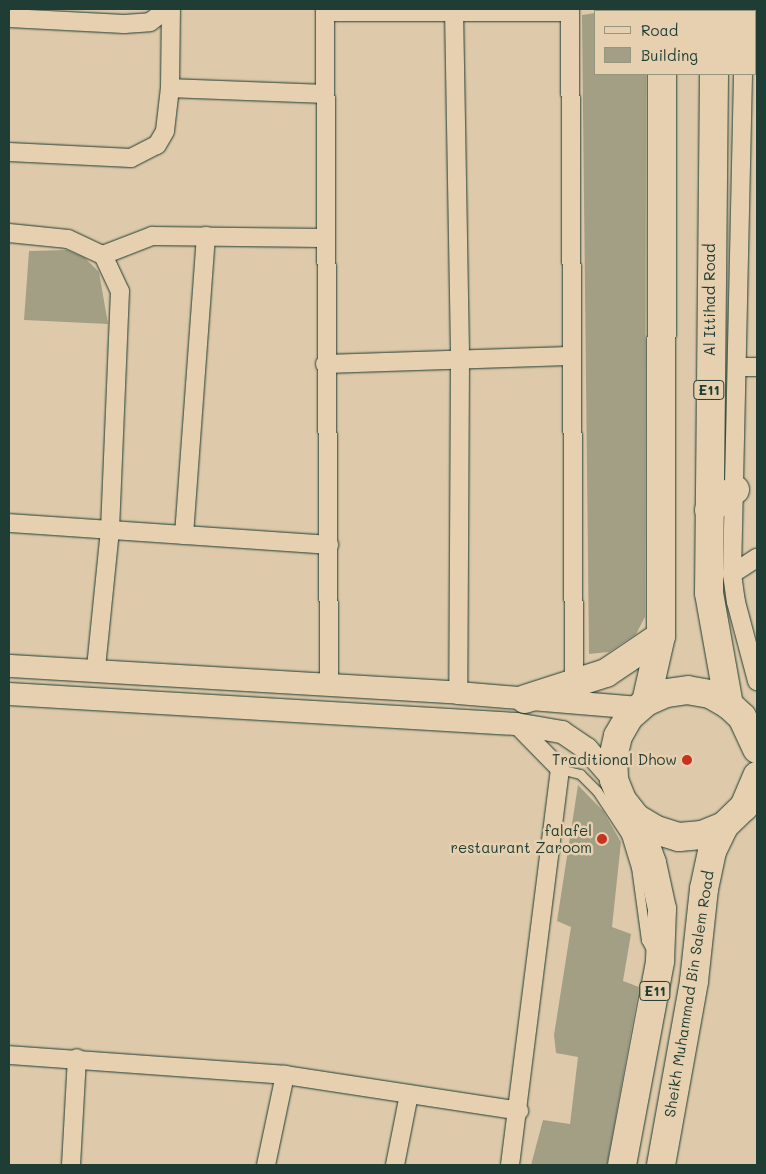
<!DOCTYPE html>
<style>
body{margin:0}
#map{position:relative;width:766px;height:1174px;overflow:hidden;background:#decaaa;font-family:Mali,sans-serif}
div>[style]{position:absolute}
.building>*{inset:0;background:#a39f85}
.roads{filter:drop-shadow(0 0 1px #1f3d34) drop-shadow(0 0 1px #1f3d34)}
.service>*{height:9px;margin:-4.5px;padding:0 4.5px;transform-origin:4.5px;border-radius:4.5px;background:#e6d0af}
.minor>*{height:18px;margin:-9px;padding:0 9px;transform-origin:9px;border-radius:9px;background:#e6d0af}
.tertiary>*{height:22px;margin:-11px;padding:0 11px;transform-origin:11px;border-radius:11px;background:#e6d0af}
.primary>*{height:28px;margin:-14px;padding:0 14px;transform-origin:14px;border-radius:14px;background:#e6d0af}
.dots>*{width:14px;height:14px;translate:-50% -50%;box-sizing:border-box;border:2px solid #e6d0af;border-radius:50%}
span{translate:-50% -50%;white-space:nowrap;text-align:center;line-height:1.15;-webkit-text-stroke:5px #e6d0af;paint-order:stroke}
.shield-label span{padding:1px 4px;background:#e6d0af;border:1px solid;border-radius:4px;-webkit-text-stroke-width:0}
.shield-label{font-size:14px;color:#1f3d34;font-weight:700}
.street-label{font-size:15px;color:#1f3d34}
.poi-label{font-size:15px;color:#1f3d34}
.right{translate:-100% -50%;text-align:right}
.frame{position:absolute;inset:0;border:10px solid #1f3d34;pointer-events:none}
.legend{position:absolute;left:594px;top:10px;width:162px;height:65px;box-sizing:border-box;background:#e6d0af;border:1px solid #96957e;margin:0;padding:6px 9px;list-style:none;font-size:15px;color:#1f3d34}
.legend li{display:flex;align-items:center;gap:10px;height:25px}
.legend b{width:25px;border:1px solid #96957e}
</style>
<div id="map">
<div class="building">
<i style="clip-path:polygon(595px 13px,595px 74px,646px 74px,645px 617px,636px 634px,609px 652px,589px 654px,582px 15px)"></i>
<i style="clip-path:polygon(67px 250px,85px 258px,99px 272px,108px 324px,24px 320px,29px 251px)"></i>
<i style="clip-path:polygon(578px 785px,603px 811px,621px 842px,612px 927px,631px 934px,623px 981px,639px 987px,607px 1165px,531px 1165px,543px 1120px,570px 1124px,578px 1057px,556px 1053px,554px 1035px,571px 927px,557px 921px)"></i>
</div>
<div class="roads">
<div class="service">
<i style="left:560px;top:769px;width:21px;rotate:14deg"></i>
<i style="left:580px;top:774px;width:24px;rotate:45deg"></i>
<i style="left:597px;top:791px;width:53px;rotate:56.6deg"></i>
<i style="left:626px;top:835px;width:34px;rotate:73deg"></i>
<i style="left:636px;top:867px;width:74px;rotate:82.2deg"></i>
<i style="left:646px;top:940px;width:15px;rotate:62deg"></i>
</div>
<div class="minor">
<i style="left:325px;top:9px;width:677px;rotate:89.66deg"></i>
<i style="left:454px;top:9px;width:351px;rotate:89deg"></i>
<i style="left:460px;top:360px;width:333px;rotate:90.3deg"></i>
<i style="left:570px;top:9px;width:677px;rotate:89.66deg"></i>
<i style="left:744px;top:11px;width:2px;rotate:-90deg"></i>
<i style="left:325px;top:12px;width:245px"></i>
<i style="left:9px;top:18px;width:115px;rotate:3deg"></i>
<i style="left:124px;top:24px;width:26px;rotate:-4deg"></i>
<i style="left:150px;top:22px;width:21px;rotate:-37deg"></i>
<i style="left:743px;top:74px;width:500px;rotate:91.26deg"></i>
<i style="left:732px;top:574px;width:28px;rotate:82deg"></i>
<i style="left:736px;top:602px;width:82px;rotate:75.1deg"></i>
<i style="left:170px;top:88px;width:154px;rotate:2.2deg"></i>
<i style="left:9px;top:152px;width:122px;rotate:2.8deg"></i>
<i style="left:131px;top:158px;width:29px;rotate:-27deg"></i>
<i style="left:157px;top:145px;width:16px;rotate:-60deg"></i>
<i style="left:165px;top:131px;width:43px;rotate:-83.4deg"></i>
<i style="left:170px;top:88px;width:79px;rotate:-89.3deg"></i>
<i style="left:9px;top:233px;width:59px;rotate:5.8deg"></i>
<i style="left:68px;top:239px;width:38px;rotate:25deg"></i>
<i style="left:103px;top:255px;width:40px;rotate:65deg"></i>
<i style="left:120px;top:291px;width:239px;rotate:92.4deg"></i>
<i style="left:110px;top:530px;width:140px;rotate:95.8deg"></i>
<i style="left:103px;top:255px;width:53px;rotate:-21.2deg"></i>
<i style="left:152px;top:236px;width:172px;rotate:0.7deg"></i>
<i style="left:325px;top:364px;width:244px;rotate:-1.9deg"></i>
<i style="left:738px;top:367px;width:19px"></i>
<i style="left:9px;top:523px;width:321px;rotate:3.9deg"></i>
<i style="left:184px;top:535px;width:300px;rotate:-85.8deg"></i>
<i style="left:732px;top:574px;width:30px;rotate:-33deg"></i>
<i style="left:9px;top:1055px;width:277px;rotate:4.1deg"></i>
<i style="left:285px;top:1075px;width:237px;rotate:8.7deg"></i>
<i style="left:71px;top:1165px;width:107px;rotate:-86.8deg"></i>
<i style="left:266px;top:1165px;width:92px;rotate:-78.1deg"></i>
<i style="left:395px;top:1165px;width:72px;rotate:-78.8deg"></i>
<i style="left:510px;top:1165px;width:399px;rotate:-82.8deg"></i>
<i style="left:560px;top:769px;width:63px;rotate:-134.4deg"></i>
</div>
<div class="tertiary">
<i style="left:9px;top:666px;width:450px;rotate:3.4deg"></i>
<i style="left:458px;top:693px;width:182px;rotate:4.7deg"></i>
<i style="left:9px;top:694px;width:508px;rotate:3.39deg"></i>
<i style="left:516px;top:724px;width:47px;rotate:9.9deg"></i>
<i style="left:562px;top:732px;width:30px;rotate:34deg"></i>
<i style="left:587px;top:749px;width:41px;rotate:48.9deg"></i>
</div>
<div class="primary">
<i style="left:662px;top:11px;width:2px;rotate:-90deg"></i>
<i style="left:715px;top:11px;width:2px;rotate:-90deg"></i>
<i style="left:714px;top:74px;width:519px;rotate:90.55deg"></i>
<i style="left:709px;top:593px;width:114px;rotate:79.9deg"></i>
<i style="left:709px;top:510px;width:33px;rotate:-38deg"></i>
<i style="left:525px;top:699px;width:85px;rotate:-17.8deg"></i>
<i style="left:606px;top:673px;width:66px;rotate:-33.9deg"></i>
<i style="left:646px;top:702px;width:68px;rotate:-77.2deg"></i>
<i style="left:661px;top:636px;width:562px;rotate:-89.9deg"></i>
<i style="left:757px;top:749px;width:35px;rotate:-115deg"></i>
<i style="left:742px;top:717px;width:18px;rotate:-137deg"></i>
<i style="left:729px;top:705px;width:22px;rotate:-150deg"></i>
<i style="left:710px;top:694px;width:22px;rotate:-170deg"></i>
<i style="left:688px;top:690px;width:22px;rotate:172deg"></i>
<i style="left:666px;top:693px;width:22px;rotate:156deg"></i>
<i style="left:646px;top:702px;width:23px;rotate:139deg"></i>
<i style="left:629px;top:717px;width:22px;rotate:120deg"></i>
<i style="left:618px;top:736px;width:23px;rotate:103deg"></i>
<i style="left:613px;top:758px;width:22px;rotate:87deg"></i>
<i style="left:614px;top:780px;width:22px;rotate:68deg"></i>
<i style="left:622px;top:800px;width:23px;rotate:52deg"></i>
<i style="left:636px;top:818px;width:23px;rotate:31deg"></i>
<i style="left:656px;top:830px;width:24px;rotate:17deg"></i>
<i style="left:679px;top:837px;width:23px;rotate:-5deg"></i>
<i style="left:702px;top:835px;width:24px;rotate:-22deg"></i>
<i style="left:724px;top:826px;width:28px;rotate:-44deg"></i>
<i style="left:744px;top:807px;width:34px;rotate:-67deg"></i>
<i style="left:622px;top:1165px;width:208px;rotate:-79.4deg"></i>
<i style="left:660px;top:961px;width:52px;rotate:-87.8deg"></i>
<i style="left:662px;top:909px;width:47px;rotate:-102.3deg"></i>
<i style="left:652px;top:863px;width:48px;rotate:-109.6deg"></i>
<i style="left:661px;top:1165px;width:187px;rotate:-79.8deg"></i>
<i style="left:694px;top:981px;width:93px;rotate:-83.8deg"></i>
<i style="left:704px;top:889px;width:39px;rotate:-78deg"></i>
<i style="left:712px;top:851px;width:28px;rotate:-64deg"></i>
</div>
</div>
<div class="dots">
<i style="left:687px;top:760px;background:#c8321e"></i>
<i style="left:602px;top:839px;background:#c8321e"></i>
</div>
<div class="shield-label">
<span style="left:709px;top:390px">E11</span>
<span style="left:655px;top:991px">E11</span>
</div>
<div class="street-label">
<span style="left:710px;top:300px;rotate:-90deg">Al Ittihad Road</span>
<span style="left:689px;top:994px;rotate:-81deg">Sheikh Muhammad Bin Salem Road</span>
</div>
<div class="poi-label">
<span class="right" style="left:677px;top:760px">Traditional Dhow</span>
<span class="right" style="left:592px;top:839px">falafel<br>restaurant Zaroom</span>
</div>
<div class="frame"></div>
<ul class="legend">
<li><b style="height:6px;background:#e6d0af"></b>Road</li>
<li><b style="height:14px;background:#a39f85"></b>Building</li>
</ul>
</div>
